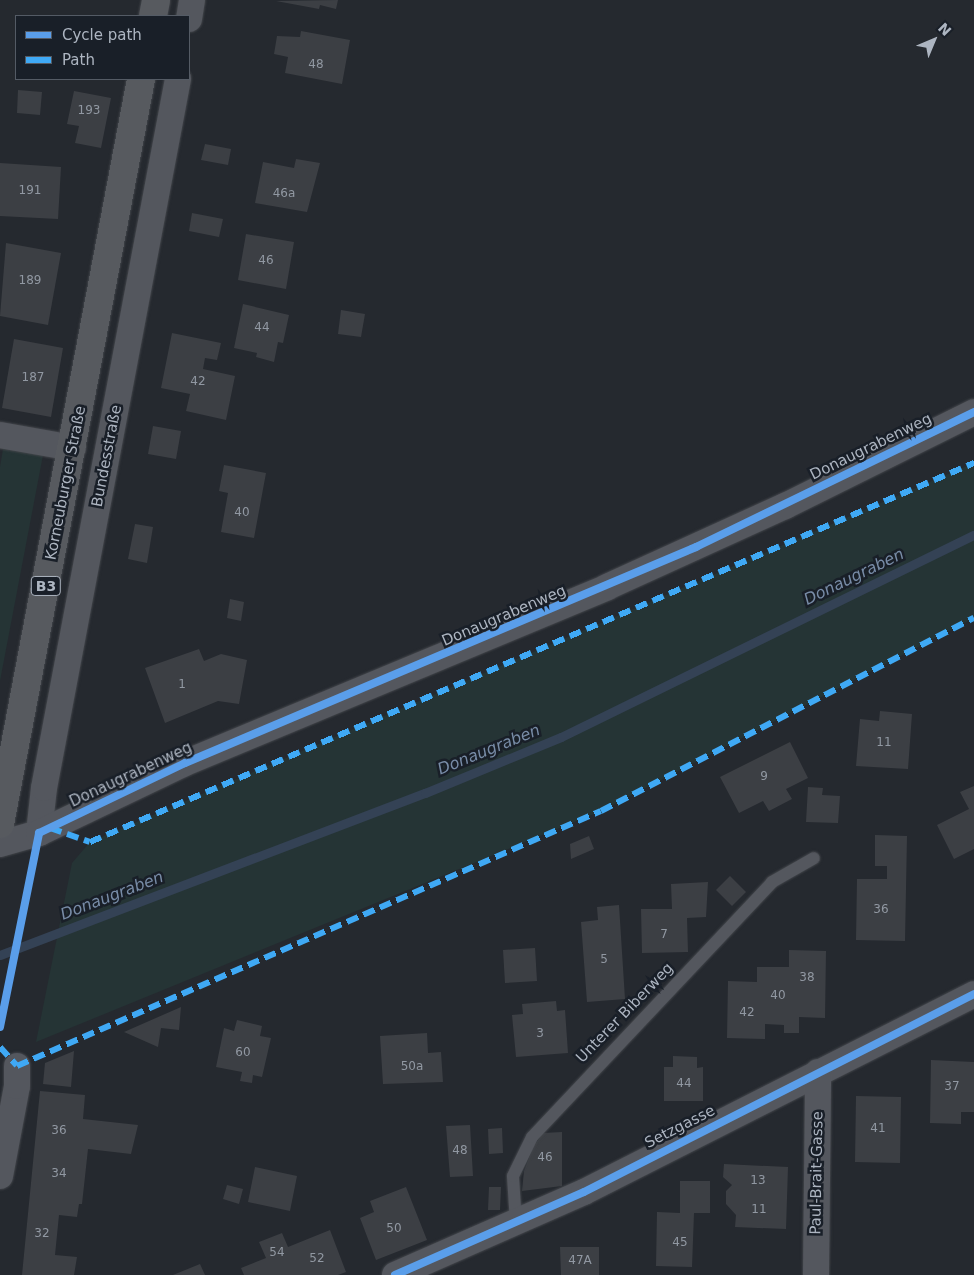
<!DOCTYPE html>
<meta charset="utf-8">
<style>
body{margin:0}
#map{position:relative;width:974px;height:1275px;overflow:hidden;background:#25292f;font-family:"DejaVu Sans",sans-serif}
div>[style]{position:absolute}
.green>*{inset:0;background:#253435}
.stream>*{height:9px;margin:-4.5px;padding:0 4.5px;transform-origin:4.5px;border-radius:4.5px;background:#344255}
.building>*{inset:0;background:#3c3f44}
.roads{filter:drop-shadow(0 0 1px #42454a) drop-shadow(0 0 1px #42454a)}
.service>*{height:12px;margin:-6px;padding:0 6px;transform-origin:6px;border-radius:6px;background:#54575e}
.minor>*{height:26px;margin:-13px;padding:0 13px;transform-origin:13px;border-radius:13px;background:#54575e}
.primary>*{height:28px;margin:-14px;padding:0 14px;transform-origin:14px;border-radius:14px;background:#575a5f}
.quiet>*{height:6px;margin-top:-3px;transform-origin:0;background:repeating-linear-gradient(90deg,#3fa9f5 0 12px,transparent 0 18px)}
.cycleway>*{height:8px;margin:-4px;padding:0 4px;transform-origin:4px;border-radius:4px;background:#5a9eea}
span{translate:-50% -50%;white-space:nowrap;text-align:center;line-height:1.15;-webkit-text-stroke:5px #191f28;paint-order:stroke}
.number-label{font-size:12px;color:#9198a2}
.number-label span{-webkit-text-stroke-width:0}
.shield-label span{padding:1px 4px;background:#191f28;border:1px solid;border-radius:4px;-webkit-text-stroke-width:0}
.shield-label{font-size:14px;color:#adb5c1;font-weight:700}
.street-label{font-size:15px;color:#adb5c1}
.water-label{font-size:16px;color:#788ca7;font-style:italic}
.legend{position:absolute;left:15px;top:15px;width:175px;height:65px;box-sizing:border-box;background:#191f28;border:1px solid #545b65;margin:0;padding:6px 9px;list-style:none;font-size:15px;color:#adb5c1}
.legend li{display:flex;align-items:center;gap:10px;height:25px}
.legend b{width:25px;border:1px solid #545b65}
.north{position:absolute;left:909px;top:15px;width:50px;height:50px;-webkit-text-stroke:4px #191f28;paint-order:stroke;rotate:45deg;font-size:14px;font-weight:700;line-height:20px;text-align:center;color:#adb5c1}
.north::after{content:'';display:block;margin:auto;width:18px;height:22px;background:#adb5c1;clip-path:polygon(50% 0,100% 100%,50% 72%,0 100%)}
</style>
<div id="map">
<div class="green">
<i style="clip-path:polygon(3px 449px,43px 455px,0 681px,0 467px)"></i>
<i style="clip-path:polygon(974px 463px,974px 618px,601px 811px,36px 1042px,72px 863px,90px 842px)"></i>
</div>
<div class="stream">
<i style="left:0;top:955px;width:455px;rotate:-20.9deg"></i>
<i style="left:425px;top:793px;width:147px;rotate:-22.4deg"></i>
<i style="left:561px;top:737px;width:460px;rotate:-26.1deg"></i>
</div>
<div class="building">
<i style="clip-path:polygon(338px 0,336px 9px,320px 5px,319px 9px,276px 1px)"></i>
<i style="clip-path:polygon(301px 31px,350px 40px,342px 84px,285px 73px,288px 57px,274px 54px,277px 36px,300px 37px)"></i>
<i style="clip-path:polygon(18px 90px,42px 92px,40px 115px,17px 113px)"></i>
<i style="clip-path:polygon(74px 91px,111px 98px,101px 148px,75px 143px,79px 126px,67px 124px)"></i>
<i style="clip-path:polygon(205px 144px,231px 149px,228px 165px,201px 160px)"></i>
<i style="clip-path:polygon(296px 159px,320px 163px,307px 212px,255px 203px,263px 162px,294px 168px)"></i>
<i style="clip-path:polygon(0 163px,61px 167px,58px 219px,0 216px)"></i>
<i style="clip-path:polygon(192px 213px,223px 219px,219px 237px,189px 231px)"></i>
<i style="clip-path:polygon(246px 234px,294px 242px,286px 289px,238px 280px)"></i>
<i style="clip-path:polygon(6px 243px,61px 253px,48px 325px,0 316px)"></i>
<i style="clip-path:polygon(243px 304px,289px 315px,283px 343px,278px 342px,274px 362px,256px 357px,257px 353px,234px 348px)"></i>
<i style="clip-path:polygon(341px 310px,365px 314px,361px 337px,338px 334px)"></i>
<i style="clip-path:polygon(172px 333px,221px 343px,217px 360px,205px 358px,203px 369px,235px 376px,226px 420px,186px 411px,190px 394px,161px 388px)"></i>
<i style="clip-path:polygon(14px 339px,63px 348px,51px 417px,2px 408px)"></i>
<i style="clip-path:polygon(153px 426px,181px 431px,176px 459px,148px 454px)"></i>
<i style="clip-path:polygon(224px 465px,266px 473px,254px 538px,221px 532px,228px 493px,219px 491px)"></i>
<i style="clip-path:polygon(135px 524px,153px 527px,147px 563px,128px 559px)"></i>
<i style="clip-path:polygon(230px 599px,244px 602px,241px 621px,227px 618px)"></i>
<i style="clip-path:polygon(199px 649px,204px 661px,221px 654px,247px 660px,239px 704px,218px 701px,165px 723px,145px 668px)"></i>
<i style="clip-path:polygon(880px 711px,912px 714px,908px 769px,856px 766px,860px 719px,879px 721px)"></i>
<i style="clip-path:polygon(790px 742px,808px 778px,786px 789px,792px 799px,769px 811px,763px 801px,739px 813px,720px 777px)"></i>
<i style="clip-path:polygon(974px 786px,974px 849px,954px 859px,937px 825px,969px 809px,960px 792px)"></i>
<i style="clip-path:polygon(808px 787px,823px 788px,822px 795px,840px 796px,838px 823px,806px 822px)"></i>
<i style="clip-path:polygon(875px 835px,907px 836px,905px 941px,856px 940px,857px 879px,887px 879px,887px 866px,875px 866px)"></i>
<i style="clip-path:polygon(589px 836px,594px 849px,571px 859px,570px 844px)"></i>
<i style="clip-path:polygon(730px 876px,746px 892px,732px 906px,716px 890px)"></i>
<i style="clip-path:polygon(708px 882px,706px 917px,687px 918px,688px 952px,642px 953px,641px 909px,672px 909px,671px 884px)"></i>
<i style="clip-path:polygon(619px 905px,625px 999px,587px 1002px,581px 922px,598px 920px,597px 907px)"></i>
<i style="clip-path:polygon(535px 948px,537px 981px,505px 983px,503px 950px)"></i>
<i style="clip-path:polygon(789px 950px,826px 951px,825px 1018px,799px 1017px,799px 1033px,784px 1033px,784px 1025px,765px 1024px,765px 1039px,727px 1038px,728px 981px,757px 982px,757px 967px,789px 967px)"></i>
<i style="clip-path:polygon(556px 1001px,557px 1011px,565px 1010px,568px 1053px,516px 1057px,512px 1015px,523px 1014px,522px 1004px)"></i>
<i style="clip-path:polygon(181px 1007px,179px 1030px,161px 1028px,158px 1047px,124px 1032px)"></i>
<i style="clip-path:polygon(237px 1020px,262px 1026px,260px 1036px,271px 1038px,262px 1077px,253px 1075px,252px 1083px,240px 1081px,242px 1072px,216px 1067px,224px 1028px,234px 1031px)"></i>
<i style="clip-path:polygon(427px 1033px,428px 1053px,441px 1052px,443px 1082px,383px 1084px,380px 1036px)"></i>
<i style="clip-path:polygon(74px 1051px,71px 1087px,43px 1084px,45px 1063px)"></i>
<i style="clip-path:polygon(673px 1056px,697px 1057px,697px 1068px,703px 1067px,703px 1101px,664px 1101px,664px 1067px,673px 1067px)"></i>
<i style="clip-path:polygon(931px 1060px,974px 1062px,974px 1112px,961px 1112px,961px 1124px,930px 1123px)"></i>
<i style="clip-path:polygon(40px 1091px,85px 1095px,83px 1119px,138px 1125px,131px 1154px,88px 1149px,82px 1204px,79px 1204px,77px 1217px,59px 1215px,55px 1255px,77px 1257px,74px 1275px,22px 1275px)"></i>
<i style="clip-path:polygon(856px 1096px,901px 1097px,900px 1163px,855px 1162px)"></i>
<i style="clip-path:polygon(470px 1125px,473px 1176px,450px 1177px,446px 1126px)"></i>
<i style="clip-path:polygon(502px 1128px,503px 1153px,489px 1154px,488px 1129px)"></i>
<i style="clip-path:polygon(562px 1132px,562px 1186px,522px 1191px,524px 1171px,533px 1147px,543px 1133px)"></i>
<i style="clip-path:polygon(724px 1164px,788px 1167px,786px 1229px,735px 1227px,736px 1215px,726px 1204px,726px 1191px,732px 1185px,723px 1177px)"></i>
<i style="clip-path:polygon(255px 1167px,297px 1176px,290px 1211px,248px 1202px)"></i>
<i style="clip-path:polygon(680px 1181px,710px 1181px,710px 1213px,694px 1213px,692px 1267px,656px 1266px,657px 1212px,680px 1213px)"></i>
<i style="clip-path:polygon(227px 1185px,243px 1189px,239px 1204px,223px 1199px)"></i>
<i style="clip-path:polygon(406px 1187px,427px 1240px,376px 1260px,360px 1218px,374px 1212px,370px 1201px)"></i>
<i style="clip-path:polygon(489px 1187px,501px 1187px,500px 1210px,488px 1210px)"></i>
<i style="clip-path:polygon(330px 1230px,346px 1272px,338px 1275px,244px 1275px,241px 1268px,266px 1258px,259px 1242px,282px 1233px,288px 1247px)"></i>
<i style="clip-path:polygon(560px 1247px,599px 1247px,599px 1275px,561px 1275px)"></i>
<i style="clip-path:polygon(200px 1264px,205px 1275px,173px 1275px)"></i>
</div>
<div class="roads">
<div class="service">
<i style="left:516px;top:1223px;width:47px;rotate:-93.7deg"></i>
<i style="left:513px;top:1176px;width:43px;rotate:-64deg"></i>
<i style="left:532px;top:1137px;width:350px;rotate:-46.7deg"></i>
<i style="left:772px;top:882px;width:48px;rotate:-29.7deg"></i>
</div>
<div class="minor">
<i style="left:189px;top:19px;width:19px;rotate:-81deg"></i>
<i style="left:0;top:435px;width:74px;rotate:10.1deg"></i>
<i style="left:39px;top:833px;width:45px;rotate:-83.7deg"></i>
<i style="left:44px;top:788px;width:722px;rotate:-79.3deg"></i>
<i style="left:0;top:844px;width:41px;rotate:-15.8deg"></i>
<i style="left:39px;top:833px;width:162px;rotate:-25.6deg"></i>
<i style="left:185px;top:763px;width:457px;rotate:-22.6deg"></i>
<i style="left:607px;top:587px;width:196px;rotate:-24.5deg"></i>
<i style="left:785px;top:506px;width:211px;rotate:-26.4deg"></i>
<i style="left:0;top:1176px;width:92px;rotate:-79.3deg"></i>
<i style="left:17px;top:1086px;width:20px;rotate:-90deg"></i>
<i style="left:395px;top:1275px;width:206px;rotate:-23.7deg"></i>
<i style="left:584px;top:1192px;width:437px;rotate:-26.9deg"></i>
<i style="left:816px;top:1275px;width:203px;rotate:-89.4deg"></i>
</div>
<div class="primary">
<i style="left:153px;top:16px;width:16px;rotate:-79deg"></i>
<i style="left:0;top:824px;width:758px;rotate:-79.28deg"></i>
</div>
</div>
<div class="quiet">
<i style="left:50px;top:828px;width:42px;rotate:19.3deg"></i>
<i style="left:90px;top:842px;width:962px;rotate:-23.21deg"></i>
<i style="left:0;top:1047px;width:25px;rotate:48deg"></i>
<i style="left:17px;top:1066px;width:637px;rotate:-23.59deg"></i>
<i style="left:601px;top:811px;width:420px;rotate:-27.4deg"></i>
</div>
<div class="cycleway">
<i style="left:0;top:1027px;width:198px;rotate:-78.6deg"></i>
<i style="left:39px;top:833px;width:162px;rotate:-25.6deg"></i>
<i style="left:185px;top:763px;width:555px;rotate:-22.91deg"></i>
<i style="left:696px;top:547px;width:309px;rotate:-25.9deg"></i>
<i style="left:395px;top:1275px;width:206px;rotate:-23.7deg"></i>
<i style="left:584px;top:1192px;width:437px;rotate:-26.9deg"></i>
</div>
<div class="number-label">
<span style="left:316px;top:65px">48</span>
<span style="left:89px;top:111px">193</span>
<span style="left:30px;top:191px">191</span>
<span style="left:284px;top:194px">46a</span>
<span style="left:266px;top:261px">46</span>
<span style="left:30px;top:281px">189</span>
<span style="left:262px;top:328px">44</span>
<span style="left:33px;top:378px">187</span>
<span style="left:198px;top:382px">42</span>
<span style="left:242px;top:513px">40</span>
<span style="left:182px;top:685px">1</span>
<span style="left:884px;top:743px">11</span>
<span style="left:764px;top:777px">9</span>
<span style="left:881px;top:910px">36</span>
<span style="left:664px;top:935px">7</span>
<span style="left:604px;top:960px">5</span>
<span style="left:807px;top:978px">38</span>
<span style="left:778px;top:996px">40</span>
<span style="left:747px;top:1013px">42</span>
<span style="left:540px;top:1034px">3</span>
<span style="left:243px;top:1053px">60</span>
<span style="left:412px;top:1067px">50a</span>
<span style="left:684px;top:1084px">44</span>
<span style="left:952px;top:1087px">37</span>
<span style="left:878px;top:1129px">41</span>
<span style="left:59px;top:1131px">36</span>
<span style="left:460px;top:1151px">48</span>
<span style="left:545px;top:1158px">46</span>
<span style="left:59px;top:1174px">34</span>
<span style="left:758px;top:1181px">13</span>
<span style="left:759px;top:1210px">11</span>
<span style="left:394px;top:1229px">50</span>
<span style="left:42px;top:1234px">32</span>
<span style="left:680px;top:1243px">45</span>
<span style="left:277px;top:1253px">54</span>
<span style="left:317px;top:1259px">52</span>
<span style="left:580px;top:1261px">47A</span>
</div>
<div class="shield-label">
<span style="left:46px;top:586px">B3</span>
</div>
<div class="street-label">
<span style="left:871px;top:447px;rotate:-26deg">Donaugrabenweg</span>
<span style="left:107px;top:456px;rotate:-79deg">Bundesstraße</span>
<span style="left:66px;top:483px;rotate:-79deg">Korneuburger Straße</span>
<span style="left:504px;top:616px;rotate:-23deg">Donaugrabenweg</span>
<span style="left:131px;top:775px;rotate:-25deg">Donaugrabenweg</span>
<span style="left:625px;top:1013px;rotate:-46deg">Unterer Biberweg</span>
<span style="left:680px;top:1127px;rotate:-27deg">Setzgasse</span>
<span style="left:817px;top:1173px;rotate:-89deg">Paul-Brait-Gasse</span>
</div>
<div class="water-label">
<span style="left:854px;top:577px;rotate:-26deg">Donaugraben</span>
<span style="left:489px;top:750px;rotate:-22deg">Donaugraben</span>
<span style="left:112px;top:896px;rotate:-21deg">Donaugraben</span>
</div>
<ul class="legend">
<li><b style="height:6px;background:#5a9eea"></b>Cycle path</li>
<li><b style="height:6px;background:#3fa9f5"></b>Path</li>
</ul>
<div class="north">N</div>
</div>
